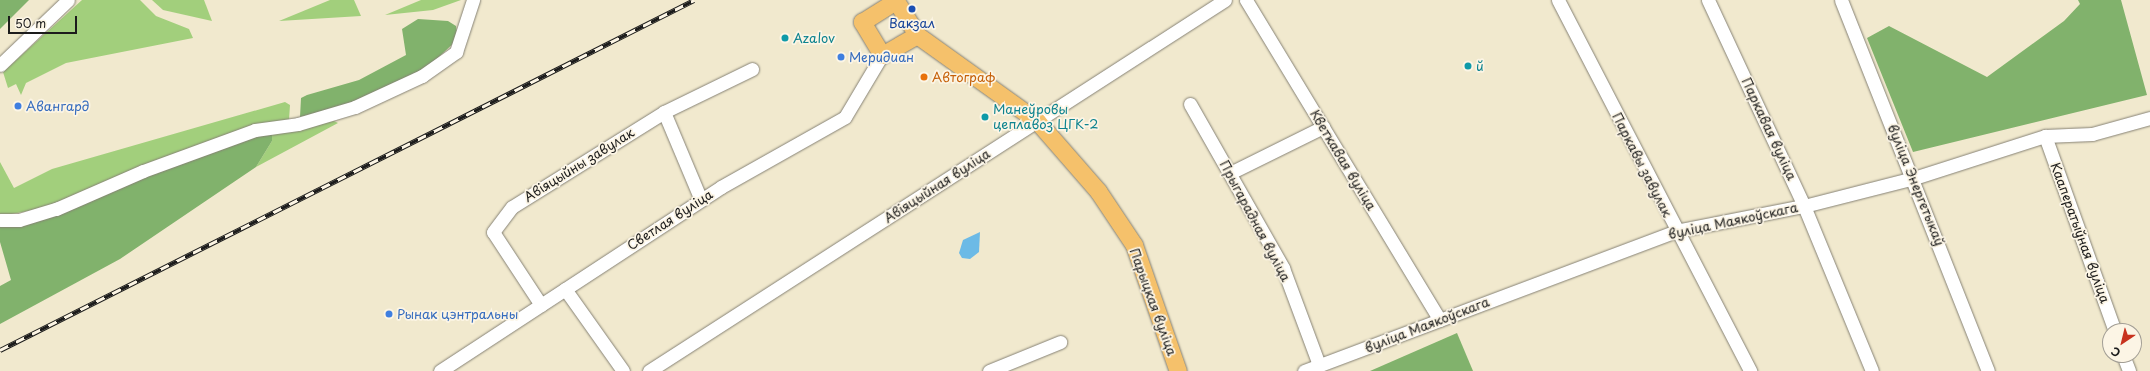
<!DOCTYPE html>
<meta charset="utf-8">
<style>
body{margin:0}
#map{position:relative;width:2150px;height:371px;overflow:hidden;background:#f1e9ce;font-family:"Playpen Sans",sans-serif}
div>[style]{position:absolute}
.green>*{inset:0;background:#a2cf7c}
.forest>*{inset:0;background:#81b26c}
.water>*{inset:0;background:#6cbae6}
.roads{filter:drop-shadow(0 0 1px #868275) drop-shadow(0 0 1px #868275)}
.minor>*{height:13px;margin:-6.5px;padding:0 6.5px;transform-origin:6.5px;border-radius:6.5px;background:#fff}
.major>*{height:17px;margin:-8.5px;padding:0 8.5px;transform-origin:8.5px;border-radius:8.5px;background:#f5c16b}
.rail>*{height:4.5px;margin-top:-2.25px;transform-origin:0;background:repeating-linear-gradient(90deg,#fcf5e5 0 9px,#1c1c1c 0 18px);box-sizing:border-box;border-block:1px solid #1c1c1c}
.dots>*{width:11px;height:11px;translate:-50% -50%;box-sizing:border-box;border:2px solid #fcf5e5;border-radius:50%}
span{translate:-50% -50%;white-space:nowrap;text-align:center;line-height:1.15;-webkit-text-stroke:3.5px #fcf5e5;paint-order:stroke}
.transit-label{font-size:13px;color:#164399}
.culture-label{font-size:13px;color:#0d838f}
.left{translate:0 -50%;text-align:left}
.shop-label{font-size:13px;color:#366cbe}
.food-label{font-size:13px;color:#c56008}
.street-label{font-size:13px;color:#1c1c1c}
.north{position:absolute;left:2102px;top:323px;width:40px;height:40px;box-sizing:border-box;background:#fcf5e5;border:1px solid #a29e95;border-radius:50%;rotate:215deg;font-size:11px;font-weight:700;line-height:16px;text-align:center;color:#1c1c1c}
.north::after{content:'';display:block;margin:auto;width:14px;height:18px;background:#c8321e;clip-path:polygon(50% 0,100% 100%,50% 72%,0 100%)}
.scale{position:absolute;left:8px;top:16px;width:69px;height:18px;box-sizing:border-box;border:2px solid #1c1c1c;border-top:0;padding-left:5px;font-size:12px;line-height:14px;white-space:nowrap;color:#1c1c1c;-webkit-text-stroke:3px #fcf5e5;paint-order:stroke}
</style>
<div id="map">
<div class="green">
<i style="clip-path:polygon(82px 0,140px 0,156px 16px,189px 29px,193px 38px,66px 63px,26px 83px,21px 95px,16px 84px,8px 88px,3px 72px)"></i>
<i style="clip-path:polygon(152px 0,204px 0,212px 21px,163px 10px)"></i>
<i style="clip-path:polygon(330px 0,354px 0,361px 16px,279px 21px)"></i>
<i style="clip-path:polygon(421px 0,461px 0,433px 10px,385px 15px)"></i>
<i style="clip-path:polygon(285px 102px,290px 105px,289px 120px,51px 207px,0 216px,0 162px,14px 188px,52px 169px)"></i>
<i style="clip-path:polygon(334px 121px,338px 123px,256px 167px,272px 141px,272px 133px)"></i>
</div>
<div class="forest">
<i style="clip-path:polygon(0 0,29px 0,0 29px)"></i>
<i style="clip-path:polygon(2078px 0,2121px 0,2147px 95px,1913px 152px,1867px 38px,1889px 26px,1987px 77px,2064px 21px,2080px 4px)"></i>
<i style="clip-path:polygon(418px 19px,448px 21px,456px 26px,458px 39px,425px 70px,356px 105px,300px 117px,301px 98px,307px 95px,359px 80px,406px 55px,402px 29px)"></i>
<i style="clip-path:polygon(272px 133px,272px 141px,256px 167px,120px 259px,0 324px,0 286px,11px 280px,0 242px,0 224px,258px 134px)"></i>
<i style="clip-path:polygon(1457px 333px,1473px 371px,1370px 371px)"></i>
</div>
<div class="water">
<i style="clip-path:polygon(980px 232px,979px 252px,970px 259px,962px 258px,959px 253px,963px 240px)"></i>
</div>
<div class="roads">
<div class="minor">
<i style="left:1246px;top:0;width:374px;rotate:58.8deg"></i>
<i style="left:1558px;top:0;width:418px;rotate:62.6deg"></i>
<i style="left:1708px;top:0;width:227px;rotate:65deg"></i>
<i style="left:1804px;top:206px;width:178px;rotate:67.6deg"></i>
<i style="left:1841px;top:0;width:399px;rotate:68.4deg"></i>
<i style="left:0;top:65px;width:94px;rotate:-43.7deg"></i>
<i style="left:1190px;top:104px;width:189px;rotate:60.4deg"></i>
<i style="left:1283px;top:268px;width:103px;rotate:69.6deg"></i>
<i style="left:664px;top:112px;width:95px;rotate:67.2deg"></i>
<i style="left:2045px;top:136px;width:207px;rotate:70.3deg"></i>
<i style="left:1230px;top:173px;width:104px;rotate:-26.3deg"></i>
<i style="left:0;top:220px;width:19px"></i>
<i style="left:19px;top:220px;width:39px;rotate:-17deg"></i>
<i style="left:56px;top:209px;width:95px;rotate:-23.6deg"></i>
<i style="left:143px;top:171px;width:119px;rotate:-20.1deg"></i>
<i style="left:255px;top:130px;width:43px;rotate:-7.9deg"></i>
<i style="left:298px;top:124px;width:59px;rotate:-16.6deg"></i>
<i style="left:355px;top:107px;width:74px;rotate:-24.8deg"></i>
<i style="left:422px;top:76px;width:42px;rotate:-35.2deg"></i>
<i style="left:456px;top:52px;width:55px;rotate:-71.9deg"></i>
<i style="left:565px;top:289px;width:100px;rotate:54.7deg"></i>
<i style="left:541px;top:305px;width:87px;rotate:-123.3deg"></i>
<i style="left:493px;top:232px;width:31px;rotate:-53deg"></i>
<i style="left:512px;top:207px;width:179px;rotate:-32deg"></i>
<i style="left:664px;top:112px;width:98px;rotate:-26deg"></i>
<i style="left:2123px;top:355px;width:17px;rotate:69deg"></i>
<i style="left:440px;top:371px;width:336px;rotate:-33.2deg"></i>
<i style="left:721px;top:187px;width:142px;rotate:-29.4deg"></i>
<i style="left:845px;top:117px;width:72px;rotate:-59.2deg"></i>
<i style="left:649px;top:371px;width:685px;rotate:-32.79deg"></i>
<i style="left:989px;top:371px;width:77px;rotate:-22.2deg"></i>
<i style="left:1304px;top:371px;width:397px;rotate:-20.6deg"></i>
<i style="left:1676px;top:231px;width:130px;rotate:-11.1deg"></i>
<i style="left:1804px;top:206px;width:114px;rotate:-14.3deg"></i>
<i style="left:1914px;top:178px;width:138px;rotate:-17.8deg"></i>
<i style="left:2045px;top:136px;width:47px;rotate:-2.4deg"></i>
<i style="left:2092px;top:134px;width:60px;rotate:-15.4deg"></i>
</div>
<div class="major">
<i style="left:917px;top:35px;width:40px;rotate:150.3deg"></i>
<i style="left:882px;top:55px;width:39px;rotate:-121deg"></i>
<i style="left:862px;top:22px;width:40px;rotate:-32deg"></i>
<i style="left:896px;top:1px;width:40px;rotate:58deg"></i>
<i style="left:917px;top:35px;width:148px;rotate:35.6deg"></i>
<i style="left:1037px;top:121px;width:93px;rotate:48.9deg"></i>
<i style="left:1098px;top:191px;width:65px;rotate:56.3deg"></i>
<i style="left:1134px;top:245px;width:133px;rotate:70.8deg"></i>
</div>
</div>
<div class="rail">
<i style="left:0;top:350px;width:777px;rotate:-26.76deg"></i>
</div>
<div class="dots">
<i style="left:912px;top:9px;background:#1a4fb4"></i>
<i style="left:785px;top:38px;background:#0f9aa8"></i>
<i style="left:841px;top:57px;background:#3f7fe0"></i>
<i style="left:1468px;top:66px;background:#0f9aa8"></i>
<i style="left:924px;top:77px;background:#e8710a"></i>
<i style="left:18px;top:106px;background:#3f7fe0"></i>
<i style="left:985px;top:117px;background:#0f9aa8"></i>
<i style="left:389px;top:314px;background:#3f7fe0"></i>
</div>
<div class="transit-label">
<span style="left:912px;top:23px">Вакзал</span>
</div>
<div class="culture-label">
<span class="left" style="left:793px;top:38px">Azalov</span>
<span class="left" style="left:1476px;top:66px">й</span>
<span class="left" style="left:993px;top:117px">Манеўровы<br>цеплавоз ЦГК-2</span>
</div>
<div class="shop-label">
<span class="left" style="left:849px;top:57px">Меридиан</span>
<span class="left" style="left:26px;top:106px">Авангард</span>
<span class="left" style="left:397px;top:314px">Рынак цэнтральны</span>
</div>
<div class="food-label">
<span class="left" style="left:932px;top:77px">Автограф</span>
</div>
<div class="street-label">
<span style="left:1769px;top:129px;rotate:65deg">Паркавая вуліца</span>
<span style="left:1343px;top:160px;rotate:59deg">Кветкавая вуліца</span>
<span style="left:579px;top:165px;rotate:-32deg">Авіяцыйны завулак</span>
<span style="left:1642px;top:165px;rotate:63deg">Паркавы завулак</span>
<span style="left:1916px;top:185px;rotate:68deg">вуліца Энергетыкаў</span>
<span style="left:937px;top:186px;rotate:-33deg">Авіяцыйная вуліца</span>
<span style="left:670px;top:220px;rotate:-33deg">Светлая вуліца</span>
<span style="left:1255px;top:221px;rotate:62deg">Прыгарадная вуліца</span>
<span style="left:1733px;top:221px;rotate:-12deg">вуліца Маякоўскага</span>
<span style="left:2080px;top:233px;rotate:70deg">Кааператыўная вуліца</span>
<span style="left:1153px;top:302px;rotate:70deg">Парыцкая вуліца</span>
<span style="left:1427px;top:325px;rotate:-21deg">вуліца Маякоўскага</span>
</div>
<div class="north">С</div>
<div class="scale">50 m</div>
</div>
